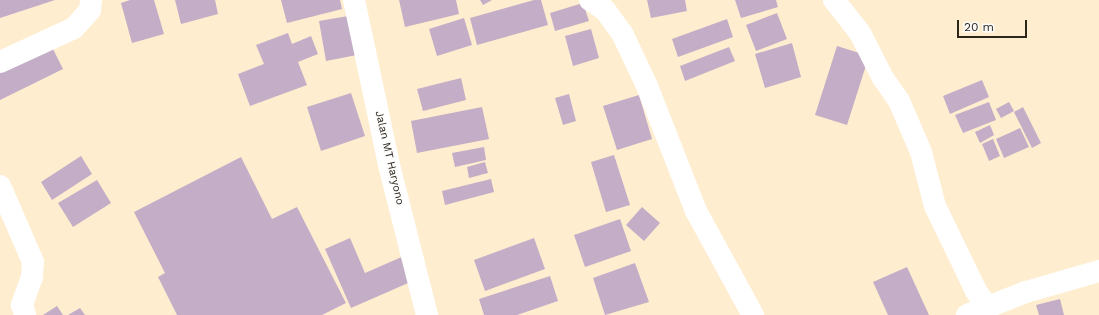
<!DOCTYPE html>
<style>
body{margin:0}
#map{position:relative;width:1099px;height:315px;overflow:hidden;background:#ffedcf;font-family:"Work Sans",sans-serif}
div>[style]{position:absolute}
.building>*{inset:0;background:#c3adc7}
.minor>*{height:22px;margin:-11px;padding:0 11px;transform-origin:11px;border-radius:11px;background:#fff}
.major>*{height:22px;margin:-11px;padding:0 11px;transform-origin:11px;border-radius:11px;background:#fff}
span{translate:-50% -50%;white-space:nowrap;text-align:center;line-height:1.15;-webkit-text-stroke:3px #fcfcfc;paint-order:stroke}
.street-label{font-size:11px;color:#2c251a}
.scale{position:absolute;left:957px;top:20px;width:70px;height:18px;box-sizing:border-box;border:2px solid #2c251a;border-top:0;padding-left:5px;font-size:12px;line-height:14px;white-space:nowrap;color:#2c251a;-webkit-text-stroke:3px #fcfcfc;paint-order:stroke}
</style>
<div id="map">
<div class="building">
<i style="clip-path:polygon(0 0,55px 0,0 18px)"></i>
<i style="clip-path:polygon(130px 0,154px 0,164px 34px,132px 43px,121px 3px)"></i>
<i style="clip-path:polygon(175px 0,215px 0,218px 14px,181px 24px)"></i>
<i style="clip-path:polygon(281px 0,340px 0,342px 9px,287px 23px)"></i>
<i style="clip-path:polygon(399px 0,456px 0,459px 14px,405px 27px)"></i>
<i style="clip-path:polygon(480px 0,492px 0,483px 5px)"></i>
<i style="clip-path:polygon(534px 0,541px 0,548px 25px,477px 45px,470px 18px)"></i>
<i style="clip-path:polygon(647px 0,685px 0,687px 11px,651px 18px)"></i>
<i style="clip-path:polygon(735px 0,776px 0,778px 7px,741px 18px)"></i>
<i style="clip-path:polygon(583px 3px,589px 21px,555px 31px,550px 13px)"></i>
<i style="clip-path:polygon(777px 13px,787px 39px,756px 51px,746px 25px)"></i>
<i style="clip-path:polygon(354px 15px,362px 54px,326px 61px,319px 21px)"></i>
<i style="clip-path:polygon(464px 18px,472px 45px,437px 56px,429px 29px)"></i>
<i style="clip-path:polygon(727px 19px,733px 37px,678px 57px,672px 39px)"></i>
<i style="clip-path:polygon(591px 29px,599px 58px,573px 66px,565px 36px)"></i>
<i style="clip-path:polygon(288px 33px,292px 44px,311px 36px,318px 54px,298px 62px,307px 85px,250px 106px,238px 74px,264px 64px,256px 45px)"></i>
<i style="clip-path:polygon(792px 43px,801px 77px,765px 88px,755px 54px)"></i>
<i style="clip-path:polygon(51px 45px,63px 69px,0 100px,0 71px)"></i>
<i style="clip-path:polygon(837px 46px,869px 56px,847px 125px,815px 115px)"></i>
<i style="clip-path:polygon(729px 47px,735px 61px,685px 81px,680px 66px)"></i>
<i style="clip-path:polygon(461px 78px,466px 100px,423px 111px,417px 89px)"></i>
<i style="clip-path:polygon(982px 80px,989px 97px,950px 114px,943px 96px)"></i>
<i style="clip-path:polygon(351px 93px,365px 136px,321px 151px,307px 107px)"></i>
<i style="clip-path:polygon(569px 94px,576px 121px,563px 125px,555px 98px)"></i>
<i style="clip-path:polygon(639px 95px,652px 139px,617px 150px,603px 106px)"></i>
<i style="clip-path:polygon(989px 102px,996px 120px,963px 133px,955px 115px)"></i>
<i style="clip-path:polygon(1009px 102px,1014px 111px,1001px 118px,996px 109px)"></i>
<i style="clip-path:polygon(482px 107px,489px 139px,417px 153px,411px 121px)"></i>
<i style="clip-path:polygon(1023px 107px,1041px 143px,1032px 148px,1014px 112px)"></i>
<i style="clip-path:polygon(990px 125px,994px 135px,980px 143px,975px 132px)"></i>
<i style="clip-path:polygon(1020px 128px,1029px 147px,1004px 158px,996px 139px)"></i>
<i style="clip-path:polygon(993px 139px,1000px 156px,989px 161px,982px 144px)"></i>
<i style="clip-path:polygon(484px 147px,486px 160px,455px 167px,452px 153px)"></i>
<i style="clip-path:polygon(614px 155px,630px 205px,606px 212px,591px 162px)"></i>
<i style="clip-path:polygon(81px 156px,92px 174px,52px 200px,41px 182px)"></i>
<i style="clip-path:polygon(241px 157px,272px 219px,297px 207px,346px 303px,322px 315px,177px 315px,158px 277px,165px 273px,134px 212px)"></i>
<i style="clip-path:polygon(485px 162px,488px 173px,469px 178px,467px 167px)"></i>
<i style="clip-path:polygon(491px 179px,494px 192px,445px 205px,442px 191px)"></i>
<i style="clip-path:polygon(97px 180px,111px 203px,73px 227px,58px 203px)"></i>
<i style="clip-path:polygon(642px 207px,660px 223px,644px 241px,626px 225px)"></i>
<i style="clip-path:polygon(620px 219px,631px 251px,585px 267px,574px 235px)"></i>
<i style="clip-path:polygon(350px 238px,365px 273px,404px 256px,415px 280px,351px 308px,325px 249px)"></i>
<i style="clip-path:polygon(534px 238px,545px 269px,485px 291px,474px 260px)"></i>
<i style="clip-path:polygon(635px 263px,649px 302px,605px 315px,593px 278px)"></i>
<i style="clip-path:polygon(907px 267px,929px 315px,888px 315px,873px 282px)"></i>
<i style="clip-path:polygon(550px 276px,558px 301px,517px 315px,484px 315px,479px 299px)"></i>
<i style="clip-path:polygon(1060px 299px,1064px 315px,1039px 315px,1036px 305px)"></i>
<i style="clip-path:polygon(57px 306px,63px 315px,43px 315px)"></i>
<i style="clip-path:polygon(80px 308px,85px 315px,68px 315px)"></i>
</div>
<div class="minor">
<i style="left:590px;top:0;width:18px;rotate:34deg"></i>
<i style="left:605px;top:10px;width:29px;rotate:54deg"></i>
<i style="left:622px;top:33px;width:59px;rotate:64.7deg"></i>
<i style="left:647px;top:86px;width:134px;rotate:68.6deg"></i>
<i style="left:696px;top:211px;width:119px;rotate:61.3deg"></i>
<i style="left:834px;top:0;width:42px;rotate:51.8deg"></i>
<i style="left:860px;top:33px;width:51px;rotate:62.9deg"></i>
<i style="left:883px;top:78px;width:28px;rotate:55deg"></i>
<i style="left:899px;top:101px;width:56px;rotate:66.7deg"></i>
<i style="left:921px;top:152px;width:56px;rotate:75.5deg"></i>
<i style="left:935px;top:206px;width:94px;rotate:64.2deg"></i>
<i style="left:976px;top:291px;width:17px;rotate:54deg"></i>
<i style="left:0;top:62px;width:81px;rotate:-24.7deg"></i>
<i style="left:74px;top:28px;width:24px;rotate:-48deg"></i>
<i style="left:90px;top:10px;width:10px;rotate:-84deg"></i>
<i style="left:0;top:186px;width:83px;rotate:66.5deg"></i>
<i style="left:33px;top:262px;width:15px;rotate:94deg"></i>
<i style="left:32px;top:277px;width:30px;rotate:110deg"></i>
<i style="left:22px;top:305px;width:10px;rotate:73deg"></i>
<i style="left:967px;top:315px;width:63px;rotate:-21.3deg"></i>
<i style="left:1026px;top:292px;width:76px;rotate:-16deg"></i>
</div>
<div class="major">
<i style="left:354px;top:0;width:169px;rotate:78deg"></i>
<i style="left:389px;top:165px;width:155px;rotate:75.8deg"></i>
</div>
<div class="street-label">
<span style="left:389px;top:158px;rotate:77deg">Jalan MT Haryono</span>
</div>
<div class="scale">20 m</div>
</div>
